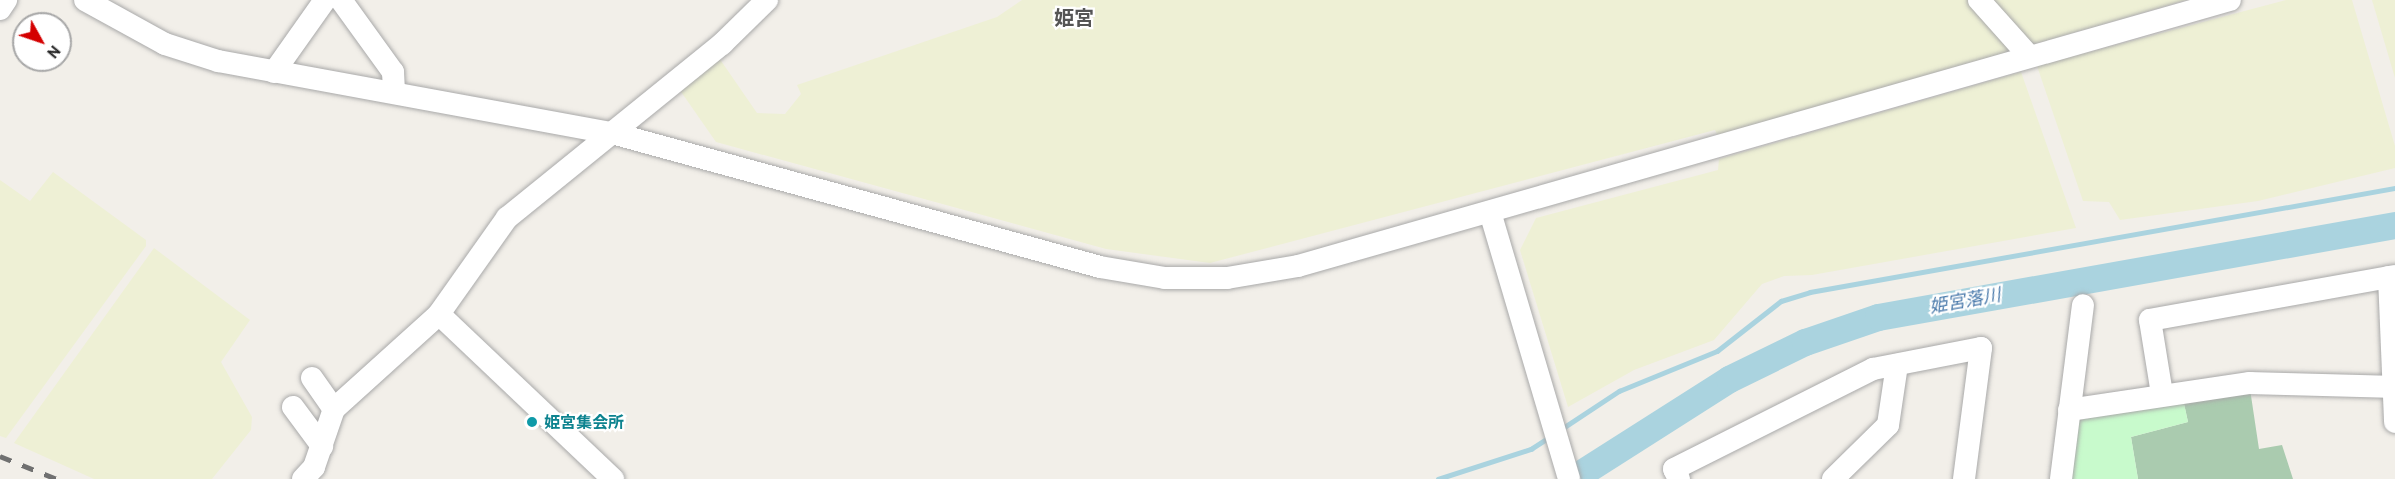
<!DOCTYPE html>
<meta charset="utf-8">
<style>
body{margin:0}
#map{position:relative;width:2395px;height:479px;overflow:hidden;background:#f2efe9;font-family:"PT Sans","Noto Sans JP",sans-serif}
div>[style]{position:absolute}
.farmland>*{inset:0;background:#eef0d5}
.cemetery>*{inset:0;background:#aacbaf}
.park>*{inset:0;background:#c8facc}
.stream>*{height:4.5px;margin:-2.25px;padding:0 2.25px;transform-origin:2.25px;border-radius:2.25px;background:#aad3df}
.river>*{height:27px;margin:-13.5px;padding:0 13.5px;transform-origin:13.5px;border-radius:13.5px;background:#aad3df}
.roads{filter:drop-shadow(0 0 2px #a9a9a9) drop-shadow(0 0 2px #a9a9a9)}
.minor>*{height:22px;margin:-11px;padding:0 11px;transform-origin:11px;border-radius:11px;background:#fff}
.rail>*{height:4.5px;margin-top:-2.25px;transform-origin:0;background:repeating-linear-gradient(90deg,#707070 0 12px,transparent 0 24px)}
.dots>*{width:16px;height:16px;translate:-50% -50%;box-sizing:border-box;border:3px solid #fff;border-radius:50%}
span{translate:-50% -50%;white-space:nowrap;text-align:center;line-height:1.15;-webkit-text-stroke:4.5px #fff;paint-order:stroke}
.culture-label{font-size:16px;color:#0d838f;font-weight:700}
.left{translate:0 -50%;text-align:left}
.water-label{font-size:18px;color:#4a7aab;font-style:italic}
.quarter-label{font-size:20px;color:#555;font-weight:700}
.north{position:absolute;left:12px;top:12px;width:60px;height:60px;box-sizing:border-box;background:#fff;border:2px solid #a7a7a7;border-radius:50%;rotate:130deg;font-size:16px;font-weight:700;line-height:24px;text-align:center;color:#222}
.north::after{content:'';display:block;margin:auto;width:21px;height:27px;background:#d40000;clip-path:polygon(50% 0,100% 100%,50% 72%,0 100%)}
</style>
<div id="map">
<div class="farmland">
<i style="clip-path:polygon(1022px 0,2186px 0,1718px 136px,1715px 130px,1210px 263px,1106px 249px,716px 142px,677px 86px,717px 55px,757px 113px,785px 114px,801px 94px,797px 85px,997px 17px)"></i>
<i style="clip-path:polygon(2286px 0,2352px 0,2395px 146px,2395px 168px,2258px 201px,2120px 220px,2109px 202px,2083px 201px,2037px 66px)"></i>
<i style="clip-path:polygon(2372px 0,2395px 0,2395px 78px)"></i>
<i style="clip-path:polygon(2021px 72px,2076px 228px,1812px 275px,1784px 276px,1762px 284px,1714px 340px,1634px 370px,1568px 407px,1520px 250px,1536px 218px,1718px 170px,1719px 159px)"></i>
<i style="clip-path:polygon(53px 172px,146px 240px,146px 246px,6px 438px,0 436px,0 180px,30px 201px)"></i>
<i style="clip-path:polygon(154px 248px,250px 320px,221px 362px,252px 417px,251px 430px,212px 479px,94px 479px,14px 443px)"></i>
</div>
<div class="cemetery">
<i style="clip-path:polygon(2250px 389px,2259px 449px,2282px 445px,2293px 479px,2138px 479px,2131px 437px,2188px 422px,2183px 399px)"></i>
</div>
<div class="park">
<i style="clip-path:polygon(2183px 399px,2188px 422px,2131px 437px,2138px 479px,2070px 479px,2075px 421px)"></i>
</div>
<div class="stream">
<i style="left:1560px;top:430px;width:71px;rotate:-33.5deg"></i>
<i style="left:1619px;top:391px;width:106px;rotate:-22.2deg"></i>
<i style="left:1717px;top:351px;width:81px;rotate:-38deg"></i>
<i style="left:1781px;top:301px;width:30px;rotate:-17deg"></i>
<i style="left:1810px;top:292px;width:594px;rotate:-10.08deg"></i>
<i style="left:1438px;top:479px;width:98px;rotate:-17.9deg"></i>
<i style="left:1531px;top:449px;width:24px;rotate:-33deg"></i>
</div>
<div class="river">
<i style="left:1572px;top:479px;width:186px;rotate:-32.5deg"></i>
<i style="left:1729px;top:379px;width:85px;rotate:-26deg"></i>
<i style="left:1805px;top:342px;width:77px;rotate:-18.9deg"></i>
<i style="left:1878px;top:317px;width:525px;rotate:-10.09deg"></i>
</div>
<div class="roads">
<div class="minor">
<i style="left:85px;top:0;width:91px;rotate:28.8deg"></i>
<i style="left:165px;top:44px;width:56px;rotate:17.8deg"></i>
<i style="left:218px;top:61px;width:401px;rotate:10.4deg"></i>
<i style="left:612px;top:133px;width:506px;rotate:15.35deg"></i>
<i style="left:1100px;top:267px;width:66px;rotate:9.6deg"></i>
<i style="left:1165px;top:278px;width:62px"></i>
<i style="left:1227px;top:278px;width:72px;rotate:-9.6deg"></i>
<i style="left:1298px;top:266px;width:969px;rotate:-15.93deg"></i>
<i style="left:341px;top:0;width:89px;rotate:54.2deg"></i>
<i style="left:393px;top:72px;width:17px;rotate:87deg"></i>
<i style="left:1979px;top:0;width:75px;rotate:48.2deg"></i>
<i style="left:0;top:9px;width:11px;rotate:-56deg"></i>
<i style="left:274px;top:72px;width:88px;rotate:-54.7deg"></i>
<i style="left:1490px;top:212px;width:278px;rotate:73.5deg"></i>
<i style="left:2389px;top:277px;width:145px;rotate:87.6deg"></i>
<i style="left:439px;top:314px;width:240px;rotate:43.5deg"></i>
<i style="left:312px;top:378px;width:38px;rotate:55deg"></i>
<i style="left:2162px;top:394px;width:75px;rotate:-99.2deg"></i>
<i style="left:2150px;top:320px;width:249px;rotate:-10.2deg"></i>
<i style="left:293px;top:407px;width:49px;rotate:53.4deg"></i>
<i style="left:2069px;top:410px;width:183px;rotate:-8.5deg"></i>
<i style="left:2250px;top:383px;width:145px;rotate:1.6deg"></i>
<i style="left:303px;top:479px;width:16px;rotate:-47deg"></i>
<i style="left:314px;top:467px;width:61px;rotate:-71deg"></i>
<i style="left:334px;top:409px;width:142px;rotate:-42.1deg"></i>
<i style="left:439px;top:314px;width:118px;rotate:-54.7deg"></i>
<i style="left:507px;top:218px;width:277px;rotate:-39deg"></i>
<i style="left:722px;top:44px;width:63px;rotate:-44.4deg"></i>
<i style="left:1679px;top:479px;width:11px;rotate:-117deg"></i>
<i style="left:1674px;top:469px;width:223px;rotate:-26.7deg"></i>
<i style="left:1873px;top:369px;width:110px;rotate:-11deg"></i>
<i style="left:1981px;top:348px;width:132px;rotate:97.4deg"></i>
<i style="left:1833px;top:479px;width:77px;rotate:-44.5deg"></i>
<i style="left:1888px;top:425px;width:61px;rotate:-81.5deg"></i>
<i style="left:2061px;top:479px;width:175px;rotate:-82.8deg"></i>
</div>
</div>
<div class="rail">
<i style="left:0;top:456px;width:61px;rotate:22deg"></i>
</div>
<div class="dots">
<i style="left:532px;top:422px;background:#0f9aa8"></i>
</div>
<div class="culture-label">
<span class="left" style="left:544px;top:422px">姫宮集会所</span>
</div>
<div class="water-label">
<span style="left:1965px;top:301px;rotate:-10deg">姫宮落川</span>
</div>
<div class="quarter-label">
<span style="left:1074px;top:18px">姫宮</span>
</div>
<div class="north">N</div>
</div>
